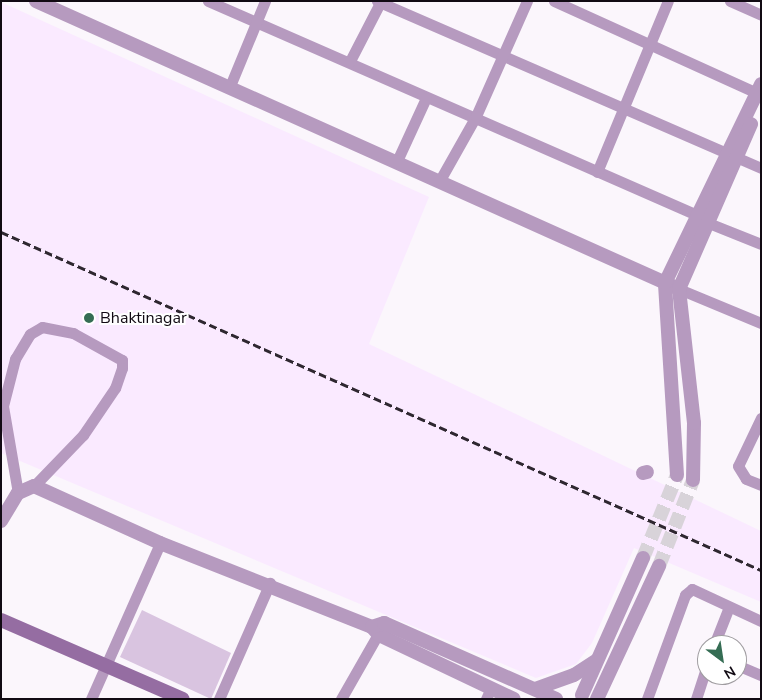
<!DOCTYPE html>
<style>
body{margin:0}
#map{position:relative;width:762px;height:700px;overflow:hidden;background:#fbf6fc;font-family:"Nunito Sans",sans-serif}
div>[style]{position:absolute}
.built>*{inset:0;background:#faeaff}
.building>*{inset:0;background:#d9c4e0}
.tertiary-tunnel>*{height:14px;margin-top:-7px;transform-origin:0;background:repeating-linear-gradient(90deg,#d8d3d9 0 14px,transparent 0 21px)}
.minor>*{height:11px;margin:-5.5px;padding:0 5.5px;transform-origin:5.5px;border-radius:5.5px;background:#b69abf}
.tertiary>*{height:14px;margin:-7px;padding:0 7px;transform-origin:7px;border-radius:7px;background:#b69abf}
.secondary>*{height:14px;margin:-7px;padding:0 7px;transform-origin:7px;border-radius:7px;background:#956da2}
.rail>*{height:2.5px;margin-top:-1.25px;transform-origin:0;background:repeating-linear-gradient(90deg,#2e2730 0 8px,transparent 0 12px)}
.dots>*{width:14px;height:14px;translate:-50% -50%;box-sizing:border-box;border:2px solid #fff;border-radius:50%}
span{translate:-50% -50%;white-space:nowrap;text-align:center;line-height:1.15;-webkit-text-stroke:4px #fff;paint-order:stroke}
.poi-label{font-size:16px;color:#110a13}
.left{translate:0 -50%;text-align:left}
.frame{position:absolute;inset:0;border:2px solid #110a13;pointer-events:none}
.north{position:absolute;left:697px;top:635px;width:50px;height:50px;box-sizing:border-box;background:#fff;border:1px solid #a09da1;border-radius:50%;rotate:149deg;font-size:14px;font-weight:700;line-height:20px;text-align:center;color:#110a13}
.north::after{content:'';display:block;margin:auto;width:18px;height:22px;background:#356d54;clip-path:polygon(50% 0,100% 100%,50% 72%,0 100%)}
</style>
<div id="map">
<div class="built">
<i style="clip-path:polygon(1px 2px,429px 197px,369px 344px,761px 531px,761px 602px,634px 548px,592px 643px,576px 664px,536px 678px,1px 453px)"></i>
</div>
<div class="building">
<i style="clip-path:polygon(142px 610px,231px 653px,211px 699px,120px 657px)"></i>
</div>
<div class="tertiary-tunnel">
<i style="left:643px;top:558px;width:90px;rotate:-67.7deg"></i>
<i style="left:659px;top:566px;width:92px;rotate:-68.4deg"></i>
</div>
<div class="minor">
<i style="left:208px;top:1px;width:534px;rotate:23.64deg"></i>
<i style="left:377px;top:1px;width:419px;rotate:23.5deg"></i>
<i style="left:554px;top:1px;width:227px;rotate:24.4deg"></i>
<i style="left:730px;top:1px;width:34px;rotate:24deg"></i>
<i style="left:350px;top:61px;width:68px;rotate:-62.7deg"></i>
<i style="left:230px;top:86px;width:92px;rotate:-67.6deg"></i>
<i style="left:397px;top:161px;width:69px;rotate:-65.3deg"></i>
<i style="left:597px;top:172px;width:185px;rotate:-67.5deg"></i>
<i style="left:440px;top:180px;width:73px;rotate:-60.6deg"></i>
<i style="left:476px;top:116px;width:126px;rotate:-66.1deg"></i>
<i style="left:706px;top:222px;width:59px;rotate:21.8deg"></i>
<i style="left:679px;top:289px;width:89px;rotate:22.5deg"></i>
<i style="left:761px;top:418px;width:53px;rotate:115.6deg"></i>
<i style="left:738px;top:466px;width:15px;rotate:58deg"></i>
<i style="left:746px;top:479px;width:16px;rotate:22deg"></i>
<i style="left:18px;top:493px;width:88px;rotate:-99.8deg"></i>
<i style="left:3px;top:406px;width:49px;rotate:-75.7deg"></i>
<i style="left:15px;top:359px;width:29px;rotate:-59deg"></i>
<i style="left:30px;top:334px;width:14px;rotate:-30deg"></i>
<i style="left:42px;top:327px;width:32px;rotate:11deg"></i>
<i style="left:73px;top:333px;width:56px;rotate:28.9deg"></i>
<i style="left:122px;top:360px;width:8px;rotate:90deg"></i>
<i style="left:122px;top:368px;width:21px;rotate:109deg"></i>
<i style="left:115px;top:388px;width:57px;rotate:124.2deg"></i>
<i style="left:83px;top:435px;width:71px;rotate:133.9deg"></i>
<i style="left:714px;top:645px;width:41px;rotate:-68.5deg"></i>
<i style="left:737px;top:665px;width:26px;rotate:23deg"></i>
<i style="left:91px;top:699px;width:171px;rotate:-66.1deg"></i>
<i style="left:219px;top:699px;width:127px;rotate:-66.3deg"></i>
<i style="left:341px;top:699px;width:81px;rotate:-60.3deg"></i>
<i style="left:486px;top:699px;width:10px;rotate:-66deg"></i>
<i style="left:647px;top:699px;width:111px;rotate:-69.9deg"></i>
<i style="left:685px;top:595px;width:9px;rotate:-41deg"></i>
<i style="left:692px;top:589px;width:76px;rotate:24.9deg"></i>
<i style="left:696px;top:699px;width:36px;rotate:-72deg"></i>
</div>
<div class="tertiary">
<i style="left:36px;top:1px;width:705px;rotate:24.13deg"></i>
<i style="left:643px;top:473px;width:4px;rotate:-14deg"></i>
<i style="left:677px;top:475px;width:192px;rotate:-93.6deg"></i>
<i style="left:665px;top:283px;width:221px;rotate:-64.2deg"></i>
<i style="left:693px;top:480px;width:57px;rotate:-89deg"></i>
<i style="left:694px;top:423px;width:135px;rotate:-96.4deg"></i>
<i style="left:679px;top:289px;width:180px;rotate:-66.4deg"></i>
<i style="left:1px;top:521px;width:33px;rotate:-59deg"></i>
<i style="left:18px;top:493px;width:17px;rotate:-24deg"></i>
<i style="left:34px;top:486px;width:138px;rotate:24.3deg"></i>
<i style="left:160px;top:543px;width:228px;rotate:21.6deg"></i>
<i style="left:372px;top:627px;width:11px;rotate:49deg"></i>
<i style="left:379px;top:635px;width:149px;rotate:25.4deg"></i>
<i style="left:372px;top:627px;width:13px;rotate:-18deg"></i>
<i style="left:384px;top:623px;width:188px;rotate:23.8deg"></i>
<i style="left:535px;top:689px;width:41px;rotate:-19.7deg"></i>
<i style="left:574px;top:675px;width:27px;rotate:-33deg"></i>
<i style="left:582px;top:695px;width:150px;rotate:-66deg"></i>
<i style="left:597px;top:699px;width:147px;rotate:-65deg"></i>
</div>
<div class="secondary">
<i style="left:1px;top:620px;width:198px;rotate:23.5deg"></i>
</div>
<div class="rail">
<i style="left:1px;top:232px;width:832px;rotate:23.98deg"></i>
</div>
<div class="dots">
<i style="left:89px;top:318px;background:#356d54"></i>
</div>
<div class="poi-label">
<span class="left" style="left:100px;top:318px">Bhaktinagar</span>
</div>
<div class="frame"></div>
<div class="north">N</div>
</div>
